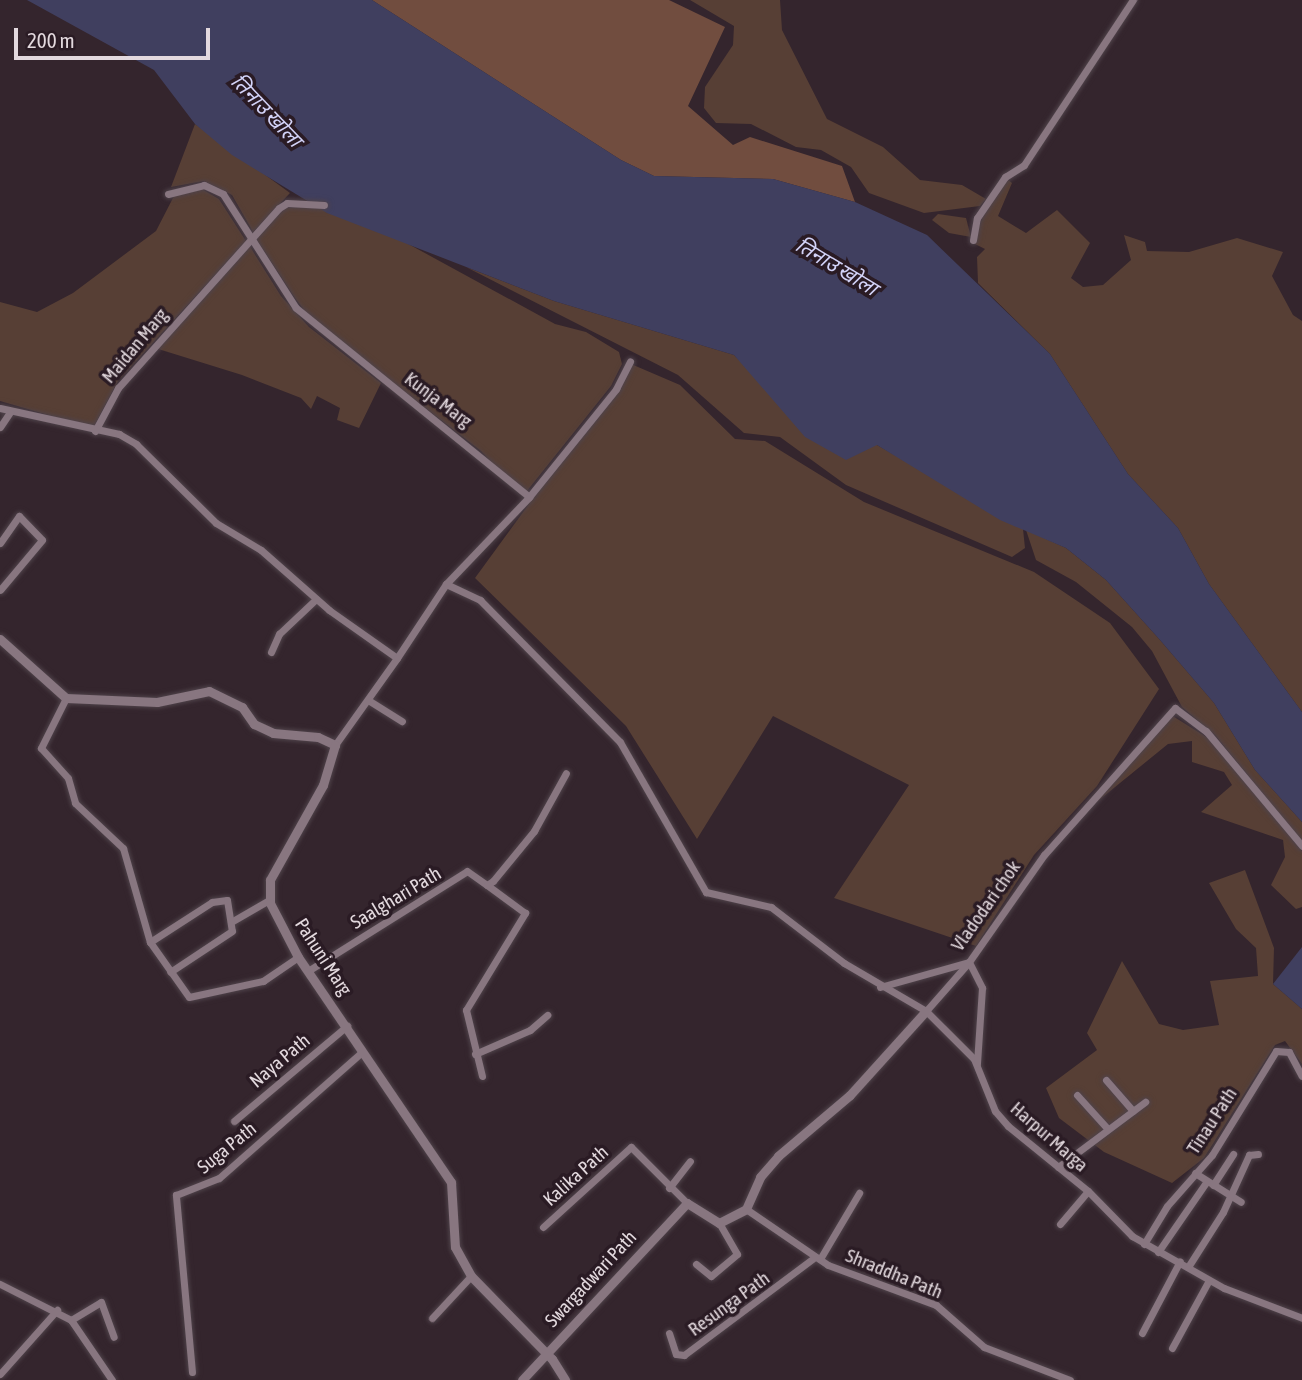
<!DOCTYPE html>
<meta charset="utf-8">
<style>
body{margin:0}
#map{position:relative;width:1302px;height:1380px;overflow:hidden;background:#34252d;font-family:"Asap Condensed","Noto Sans Devanagari",sans-serif}
div>[style]{position:absolute}
.green>*{inset:0;background:#573f35}
.forest>*{inset:0;background:#714d3f}
.water>*{inset:0;background:#403f5f}
.roads{filter:drop-shadow(0 0 2px #4f434a) drop-shadow(0 0 2px #4f434a)}
.minor>*{height:7px;margin:-3.5px;padding:0 3.5px;transform-origin:3.5px;border-radius:3.5px;background:#887680}
.tertiary>*{height:9px;margin:-4.5px;padding:0 4.5px;transform-origin:4.5px;border-radius:4.5px;background:#887680}
span{translate:-50% -50%;white-space:nowrap;text-align:center;line-height:1.15;-webkit-text-stroke:7px #2a1b24;paint-order:stroke}
.street-label{font-size:19px;color:#e3d9de}
.water-label{font-size:21px;color:#d3d3f8;font-style:italic}
.scale{position:absolute;left:14px;top:28px;width:196px;height:32px;box-sizing:border-box;border:4px solid #e3d9de;border-top:0;padding-left:9px;font-size:21px;line-height:24px;white-space:nowrap;color:#e3d9de;-webkit-text-stroke:5px #2a1b24;paint-order:stroke}
</style>
<div id="map">
<div class="green">
<i style="clip-path:polygon(690px 0,780px 0,782px 30px,827px 119px,883px 147px,920px 180px,962px 185px,986px 199px,980px 206px,924px 213px,869px 193px,851px 167px,821px 150px,796px 147px,751px 124px,716px 123px,704px 108px,705px 87px,733px 45px,734px 26px)"></i>
<i style="clip-path:polygon(195px 124px,290px 193px,253px 232px,232px 195px,204px 181px,171px 187px)"></i>
<i style="clip-path:polygon(1007px 179px,1012px 183px,998px 216px,1026px 233px,1057px 210px,1090px 243px,1071px 278px,1083px 287px,1103px 285px,1131px 260px,1124px 235px,1145px 242px,1147px 251px,1189px 252px,1237px 238px,1283px 252px,1272px 276px,1293px 315px,1302px 321px,1302px 712px,1209px 584px,1178px 528px,1128px 474px,1050px 354px,978px 283px,977px 257px,985px 249px,975px 244px,977px 233px,985px 210px)"></i>
<i style="clip-path:polygon(200px 188px,219px 199px,246px 241px,118px 381px,93px 428px,0 401px,0 302px,37px 312px,73px 293px,156px 231px,174px 196px)"></i>
<i style="clip-path:polygon(319px 206px,390px 234px,555px 324px,586px 332px,619px 352px,622px 364px,611px 386px,523px 496px,481px 451px,311px 319px,295px 298px,255px 237px,283px 208px)"></i>
<i style="clip-path:polygon(938px 214px,966px 218px,971px 237px,949px 233px,932px 220px)"></i>
<i style="clip-path:polygon(249px 245px,281px 296px,309px 327px,381px 383px,359px 428px,337px 420px,340px 408px,317px 396px,311px 409px,301px 398px,242px 375px,155px 348px)"></i>
<i style="clip-path:polygon(466px 267px,554px 301px,734px 355px,771px 392px,877px 445px,1023px 529px,1025px 548px,1012px 557px,846px 485px,780px 437px,744px 433px,678px 375px)"></i>
<i style="clip-path:polygon(631px 364px,680px 385px,735px 439px,765px 441px,864px 502px,1034px 572px,1110px 623px,1159px 689px,1097px 786px,1034px 855px,976px 946px,834px 898px,909px 785px,773px 716px,697px 839px,626px 726px,475px 578px)"></i>
<i style="clip-path:polygon(1026px 530px,1066px 548px,1106px 580px,1160px 640px,1214px 703px,1255px 770px,1302px 822px,1302px 841px,1215px 735px,1182px 707px,1152px 651px,1132px 627px,1076px 582px,1036px 560px)"></i>
<i style="clip-path:polygon(1171px 715px,1208px 738px,1302px 851px,1302px 907px,1296px 909px,1271px 885px,1285px 857px,1283px 840px,1201px 812px,1232px 785px,1224px 772px,1192px 762px,1192px 741px,1168px 744px,1088px 809px)"></i>
<i style="clip-path:polygon(1245px 870px,1274px 948px,1273px 984px,1302px 1009px,1302px 1064px,1285px 1041px,1275px 1045px,1204px 1158px,1172px 1183px,1104px 1152px,1059px 1118px,1046px 1088px,1097px 1050px,1087px 1033px,1122px 961px,1159px 1024px,1183px 1030px,1219px 1025px,1210px 981px,1258px 976px,1256px 948px,1236px 929px,1209px 883px)"></i>
</div>
<div class="forest">
<i style="clip-path:polygon(372px 0,669px 0,725px 27px,688px 106px,733px 145px,750px 137px,842px 166px,855px 202px,773px 179px,654px 176px,621px 160px)"></i>
</div>
<div class="water">
<i style="clip-path:polygon(27px 0,372px 0,621px 160px,654px 176px,773px 179px,855px 202px,927px 235px,1050px 354px,1128px 474px,1178px 528px,1209px 584px,1302px 712px,1302px 822px,1255px 770px,1214px 703px,1160px 640px,1106px 580px,1066px 548px,1000px 520px,877px 445px,846px 460px,805px 437px,734px 355px,554px 301px,327px 213px,232px 155px,195px 124px,154px 70px)"></i>
<i style="clip-path:polygon(1302px 947px,1302px 1009px,1273px 984px)"></i>
</div>
<div class="roads">
<div class="minor">
<i style="left:168px;top:194px;width:37px;rotate:-14deg"></i>
<i style="left:204px;top:185px;width:21px;rotate:25deg"></i>
<i style="left:223px;top:194px;width:135px;rotate:57.4deg"></i>
<i style="left:296px;top:308px;width:300px;rotate:39deg"></i>
<i style="left:973px;top:240px;width:22px;rotate:-80deg"></i>
<i style="left:977px;top:218px;width:50px;rotate:-55.7deg"></i>
<i style="left:1005px;top:177px;width:22px;rotate:-32deg"></i>
<i style="left:1024px;top:165px;width:198px;rotate:-56.6deg"></i>
<i style="left:0;top:408px;width:122px;rotate:12.3deg"></i>
<i style="left:119px;top:434px;width:20px;rotate:30deg"></i>
<i style="left:136px;top:444px;width:112px;rotate:44.6deg"></i>
<i style="left:216px;top:523px;width:52px;rotate:31deg"></i>
<i style="left:261px;top:550px;width:91px;rotate:41.4deg"></i>
<i style="left:329px;top:610px;width:83px;rotate:35.2deg"></i>
<i style="left:397px;top:658px;width:89px;rotate:-56.5deg"></i>
<i style="left:446px;top:584px;width:38px;rotate:25deg"></i>
<i style="left:480px;top:600px;width:199px;rotate:45.4deg"></i>
<i style="left:620px;top:742px;width:173px;rotate:60.2deg"></i>
<i style="left:706px;top:892px;width:67px;rotate:13deg"></i>
<i style="left:771px;top:907px;width:92px;rotate:37.5deg"></i>
<i style="left:844px;top:963px;width:95px;rotate:30.3deg"></i>
<i style="left:926px;top:1011px;width:68px;rotate:45deg"></i>
<i style="left:974px;top:1059px;width:56px;rotate:68deg"></i>
<i style="left:995px;top:1111px;width:20px;rotate:49deg"></i>
<i style="left:1008px;top:1126px;width:103px;rotate:39.1deg"></i>
<i style="left:1088px;top:1191px;width:63px;rotate:45.6deg"></i>
<i style="left:1132px;top:1236px;width:106px;rotate:29.5deg"></i>
<i style="left:1224px;top:1288px;width:84px;rotate:21deg"></i>
<i style="left:0;top:427px;width:18px;rotate:-56deg"></i>
<i style="left:95px;top:431px;width:49px;rotate:-61.9deg"></i>
<i style="left:118px;top:388px;width:241px;rotate:-48.2deg"></i>
<i style="left:279px;top:208px;width:9px;rotate:-32deg"></i>
<i style="left:287px;top:203px;width:37px;rotate:3deg"></i>
<i style="left:0;top:543px;width:33px;rotate:-55deg"></i>
<i style="left:19px;top:516px;width:33px;rotate:46deg"></i>
<i style="left:42px;top:540px;width:65px;rotate:130deg"></i>
<i style="left:446px;top:584px;width:120px;rotate:-46.3deg"></i>
<i style="left:529px;top:497px;width:139px;rotate:-51.1deg"></i>
<i style="left:616px;top:389px;width:31px;rotate:-63deg"></i>
<i style="left:271px;top:652px;width:20px;rotate:-66deg"></i>
<i style="left:279px;top:634px;width:51px;rotate:-43.4deg"></i>
<i style="left:66px;top:698px;width:56px;rotate:116.6deg"></i>
<i style="left:41px;top:748px;width:40px;rotate:48deg"></i>
<i style="left:68px;top:778px;width:26px;rotate:74deg"></i>
<i style="left:75px;top:803px;width:66px;rotate:43.2deg"></i>
<i style="left:123px;top:848px;width:98px;rotate:74deg"></i>
<i style="left:150px;top:942px;width:67px;rotate:54.7deg"></i>
<i style="left:189px;top:997px;width:76px;rotate:-12.2deg"></i>
<i style="left:263px;top:981px;width:42px;rotate:-34.4deg"></i>
<i style="left:368px;top:700px;width:40px;rotate:32deg"></i>
<i style="left:335px;top:745px;width:107px;rotate:-54.5deg"></i>
<i style="left:231px;top:922px;width:44px;rotate:-30.1deg"></i>
<i style="left:150px;top:942px;width:74px;rotate:-32.8deg"></i>
<i style="left:212px;top:902px;width:15px;rotate:-8deg"></i>
<i style="left:227px;top:900px;width:31px;rotate:81deg"></i>
<i style="left:232px;top:931px;width:74px;rotate:146.5deg"></i>
<i style="left:311px;top:969px;width:184px;rotate:-32.1deg"></i>
<i style="left:467px;top:871px;width:24px;rotate:35deg"></i>
<i style="left:487px;top:885px;width:7px;rotate:-34deg"></i>
<i style="left:493px;top:881px;width:65px;rotate:-50.6deg"></i>
<i style="left:534px;top:831px;width:66px;rotate:-61.1deg"></i>
<i style="left:880px;top:987px;width:92px;rotate:-15.7deg"></i>
<i style="left:969px;top:962px;width:29px;rotate:63deg"></i>
<i style="left:982px;top:988px;width:76px;rotate:93.8deg"></i>
<i style="left:926px;top:1011px;width:65px;rotate:-48.7deg"></i>
<i style="left:969px;top:962px;width:131px;rotate:-55deg"></i>
<i style="left:1044px;top:855px;width:197px;rotate:-48.3deg"></i>
<i style="left:1175px;top:708px;width:39px;rotate:37deg"></i>
<i style="left:1206px;top:731px;width:150px;rotate:50.1deg"></i>
<i style="left:475px;top:1054px;width:60px;rotate:-23.6deg"></i>
<i style="left:530px;top:1030px;width:23px;rotate:-41deg"></i>
<i style="left:482px;top:1076px;width:68px;rotate:-103.6deg"></i>
<i style="left:466px;top:1010px;width:114px;rotate:-58.7deg"></i>
<i style="left:525px;top:913px;width:47px;rotate:-143.6deg"></i>
<i style="left:1106px;top:1080px;width:41px;rotate:48.9deg"></i>
<i style="left:1077px;top:1095px;width:43px;rotate:47.8deg"></i>
<i style="left:234px;top:1121px;width:148px;rotate:-40.1deg"></i>
<i style="left:1058px;top:1167px;width:109px;rotate:-36.8deg"></i>
<i style="left:1195px;top:1173px;width:54px;rotate:32.2deg"></i>
<i style="left:1213px;top:1185px;width:37px;rotate:-57deg"></i>
<i style="left:669px;top:1188px;width:34px;rotate:-52deg"></i>
<i style="left:746px;top:1209px;width:99px;rotate:34.3deg"></i>
<i style="left:828px;top:1265px;width:115px;rotate:20.3deg"></i>
<i style="left:936px;top:1305px;width:64px;rotate:41.2deg"></i>
<i style="left:984px;top:1347px;width:92px;rotate:21deg"></i>
<i style="left:1060px;top:1224px;width:43px;rotate:-49.7deg"></i>
<i style="left:543px;top:1227px;width:119px;rotate:-42.3deg"></i>
<i style="left:631px;top:1147px;width:79px;rotate:45deg"></i>
<i style="left:1144px;top:1244px;width:44px;rotate:-58.8deg"></i>
<i style="left:1167px;top:1206px;width:68px;rotate:-48.6deg"></i>
<i style="left:1212px;top:1155px;width:122px;rotate:-58.4deg"></i>
<i style="left:1276px;top:1051px;width:13px;rotate:4deg"></i>
<i style="left:1289px;top:1052px;width:27px;rotate:62deg"></i>
<i style="left:1158px;top:1252px;width:86px;rotate:-55.4deg"></i>
<i style="left:820px;top:1259px;width:77px;rotate:-59.4deg"></i>
<i style="left:696px;top:1264px;width:19px;rotate:39deg"></i>
<i style="left:711px;top:1276px;width:34px;rotate:-40deg"></i>
<i style="left:737px;top:1254px;width:36px;rotate:-120deg"></i>
<i style="left:1188px;top:1267px;width:65px;rotate:-57.5deg"></i>
<i style="left:1223px;top:1212px;width:63px;rotate:-65.5deg"></i>
<i style="left:1249px;top:1155px;width:9px;rotate:-6deg"></i>
<i style="left:0;top:1284px;width:80px;rotate:26.9deg"></i>
<i style="left:71px;top:1320px;width:73px;rotate:55.7deg"></i>
<i style="left:432px;top:1318px;width:57px;rotate:-47.1deg"></i>
<i style="left:71px;top:1320px;width:35px;rotate:-31deg"></i>
<i style="left:101px;top:1302px;width:37px;rotate:70deg"></i>
<i style="left:669px;top:1333px;width:22px;rotate:72deg"></i>
<i style="left:676px;top:1354px;width:8px;rotate:7deg"></i>
<i style="left:684px;top:1355px;width:164px;rotate:-36.8deg"></i>
<i style="left:1142px;top:1333px;width:81px;rotate:-62.2deg"></i>
<i style="left:1172px;top:1348px;width:77px;rotate:-61.4deg"></i>
<i style="left:192px;top:1372px;width:178px;rotate:-95.2deg"></i>
<i style="left:176px;top:1195px;width:46px;rotate:-21.6deg"></i>
<i style="left:219px;top:1178px;width:191px;rotate:-41.4deg"></i>
<i style="left:0;top:1374px;width:86px;rotate:-48.3deg"></i>
</div>
<div class="tertiary">
<i style="left:0;top:639px;width:89px;rotate:41.8deg"></i>
<i style="left:66px;top:698px;width:91px;rotate:2.5deg"></i>
<i style="left:157px;top:702px;width:53px;rotate:-11.9deg"></i>
<i style="left:209px;top:691px;width:37px;rotate:26deg"></i>
<i style="left:242px;top:707px;width:21px;rotate:55deg"></i>
<i style="left:254px;top:724px;width:21px;rotate:25deg"></i>
<i style="left:273px;top:733px;width:45px;rotate:5.1deg"></i>
<i style="left:318px;top:737px;width:19px;rotate:25deg"></i>
<i style="left:335px;top:745px;width:42px;rotate:106.7deg"></i>
<i style="left:323px;top:785px;width:109px;rotate:119.2deg"></i>
<i style="left:270px;top:880px;width:23px;rotate:90deg"></i>
<i style="left:270px;top:903px;width:61px;rotate:62.6deg"></i>
<i style="left:298px;top:957px;width:272px;rotate:55.8deg"></i>
<i style="left:451px;top:1182px;width:65px;rotate:86.5deg"></i>
<i style="left:455px;top:1247px;width:33px;rotate:61deg"></i>
<i style="left:471px;top:1276px;width:116px;rotate:45.7deg"></i>
<i style="left:552px;top:1359px;width:25px;rotate:58deg"></i>
<i style="left:522px;top:1380px;width:242px;rotate:-47deg"></i>
<i style="left:687px;top:1203px;width:38px;rotate:32deg"></i>
<i style="left:719px;top:1223px;width:30px;rotate:-27deg"></i>
<i style="left:746px;top:1209px;width:35px;rotate:-66deg"></i>
<i style="left:760px;top:1177px;width:28px;rotate:-49deg"></i>
<i style="left:778px;top:1156px;width:94px;rotate:-40.3deg"></i>
<i style="left:850px;top:1095px;width:113px;rotate:-47.9deg"></i>
</div>
</div>
<div class="street-label">
<span style="left:135px;top:346px;rotate:-50deg">Maidan Marg</span>
<span style="left:438px;top:400px;rotate:37deg">Kunja Marg</span>
<span style="left:396px;top:898px;rotate:-31deg">Saalghari Path</span>
<span style="left:986px;top:906px;rotate:-55deg">Vladodari chok</span>
<span style="left:323px;top:957px;rotate:57deg">Pahuni Marg</span>
<span style="left:280px;top:1061px;rotate:-40deg">Naya Path</span>
<span style="left:1212px;top:1121px;rotate:-57deg">Tinau Path</span>
<span style="left:1049px;top:1137px;rotate:41deg">Harpur Marga</span>
<span style="left:227px;top:1148px;rotate:-39deg">Suga Path</span>
<span style="left:576px;top:1176px;rotate:-42deg">Kalika Path</span>
<span style="left:894px;top:1274px;rotate:22deg">Shraddha Path</span>
<span style="left:591px;top:1279px;rotate:-47deg">Swargadwari Path</span>
<span style="left:729px;top:1304px;rotate:-36deg">Resunga Path</span>
</div>
<div class="water-label">
<span style="left:267px;top:110px;rotate:46deg">तिनाउ खोला</span>
<span style="left:837px;top:266px;rotate:31deg">तिनाउ खोला</span>
</div>
<div class="scale">200 m</div>
</div>
